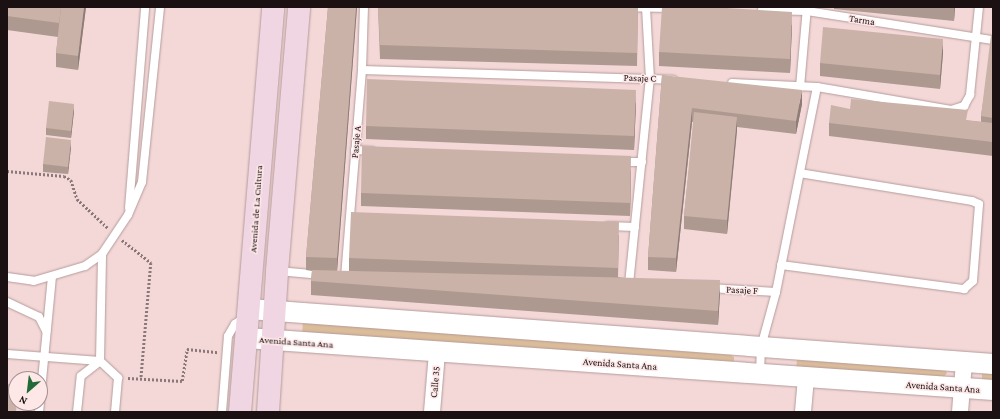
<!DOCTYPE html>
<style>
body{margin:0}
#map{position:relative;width:1000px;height:419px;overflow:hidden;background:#f4d8d8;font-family:"Crimson Pro",serif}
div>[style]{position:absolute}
.green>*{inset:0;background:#dcbd9a}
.path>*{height:2.5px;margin-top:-1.25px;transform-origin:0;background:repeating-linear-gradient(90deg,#8a7778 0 2px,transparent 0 4px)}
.roads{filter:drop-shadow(0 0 1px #b59b9b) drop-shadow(0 0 1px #b59b9b)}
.service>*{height:8px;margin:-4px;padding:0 4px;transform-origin:4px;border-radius:4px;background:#fff}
.minor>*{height:16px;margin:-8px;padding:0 8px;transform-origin:8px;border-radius:8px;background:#fff}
.tertiary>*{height:20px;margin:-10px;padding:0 10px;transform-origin:10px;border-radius:10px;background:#fff}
.secondary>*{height:22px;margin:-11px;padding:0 11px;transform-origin:11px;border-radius:11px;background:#f0d6e3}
.wall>*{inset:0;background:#ae9990}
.shaded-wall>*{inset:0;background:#8d7d76}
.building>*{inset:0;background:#cab2a8}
span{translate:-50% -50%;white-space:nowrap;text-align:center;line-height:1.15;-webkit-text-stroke:3px #fde7e7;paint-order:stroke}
.street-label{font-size:10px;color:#1b1112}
.frame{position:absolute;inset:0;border:8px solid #1b1112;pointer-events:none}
.north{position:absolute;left:8px;top:371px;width:40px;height:40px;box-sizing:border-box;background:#fde7e7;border:1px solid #a39192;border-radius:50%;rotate:208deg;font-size:11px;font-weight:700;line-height:16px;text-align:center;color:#1b1112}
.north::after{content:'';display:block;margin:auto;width:14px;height:18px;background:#226b38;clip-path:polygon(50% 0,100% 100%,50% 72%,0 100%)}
</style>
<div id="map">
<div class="green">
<i style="clip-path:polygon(303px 322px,731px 355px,734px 357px,734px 363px,302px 334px)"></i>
<i style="clip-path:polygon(797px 360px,943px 367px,947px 373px,943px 378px,796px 369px)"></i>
<i style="clip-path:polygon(982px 370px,993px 371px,993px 382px,982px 381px)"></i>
</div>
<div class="path">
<i style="left:7px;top:171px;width:57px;rotate:5deg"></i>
<i style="left:64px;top:176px;width:8px;rotate:30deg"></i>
<i style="left:71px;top:180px;width:20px;rotate:72deg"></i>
<i style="left:77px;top:199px;width:42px;rotate:43.1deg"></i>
<i style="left:122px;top:240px;width:37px;rotate:38deg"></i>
<i style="left:151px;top:263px;width:116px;rotate:94.9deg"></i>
<i style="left:128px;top:378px;width:54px;rotate:3.2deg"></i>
<i style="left:182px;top:381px;width:32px;rotate:-81deg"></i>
<i style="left:187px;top:349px;width:31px;rotate:6deg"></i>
</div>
<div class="roads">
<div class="service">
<i style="left:611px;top:7px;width:61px;rotate:0.9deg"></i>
<i style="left:762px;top:10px;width:45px;rotate:1.3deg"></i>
<i style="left:807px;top:11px;width:188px;rotate:8.9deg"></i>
<i style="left:362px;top:70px;width:311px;rotate:1.8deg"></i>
<i style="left:732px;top:83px;width:85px;rotate:2.7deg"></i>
<i style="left:817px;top:87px;width:136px;rotate:9.7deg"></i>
<i style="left:951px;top:110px;width:14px;rotate:-17deg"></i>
<i style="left:964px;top:106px;width:13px;rotate:-61deg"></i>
<i style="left:970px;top:95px;width:88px;rotate:-84.2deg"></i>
<i style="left:800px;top:87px;width:80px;rotate:-85deg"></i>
<i style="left:355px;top:150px;width:17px;rotate:3deg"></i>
<i style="left:622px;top:162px;width:20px"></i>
<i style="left:129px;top:208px;width:202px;rotate:-85.4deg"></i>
<i style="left:608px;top:226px;width:27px;rotate:2deg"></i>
<i style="left:781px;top:265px;width:185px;rotate:7.5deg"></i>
<i style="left:964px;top:289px;width:12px;rotate:-42deg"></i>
<i style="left:973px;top:281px;width:77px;rotate:-85.5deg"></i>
<i style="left:979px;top:204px;width:8px;rotate:-157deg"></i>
<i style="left:972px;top:201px;width:174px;rotate:-170.8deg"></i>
<i style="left:278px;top:271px;width:44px;rotate:5.2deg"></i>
<i style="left:7px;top:277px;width:27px;rotate:8deg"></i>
<i style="left:34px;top:281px;width:53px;rotate:-16.4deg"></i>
<i style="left:85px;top:266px;width:21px;rotate:-35deg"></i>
<i style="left:102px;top:254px;width:47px;rotate:-56.3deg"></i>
<i style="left:128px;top:215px;width:36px;rotate:-67deg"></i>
<i style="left:142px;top:182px;width:176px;rotate:-84.1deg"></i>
<i style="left:345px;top:277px;width:208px;rotate:-85.3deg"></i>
<i style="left:362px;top:70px;width:63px;rotate:-88.2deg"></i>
<i style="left:629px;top:284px;width:206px;rotate:-84.2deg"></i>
<i style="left:650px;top:79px;width:72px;rotate:-93.2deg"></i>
<i style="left:709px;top:288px;width:67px;rotate:3.4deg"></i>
<i style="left:7px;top:302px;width:35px;rotate:25deg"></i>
<i style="left:39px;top:317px;width:16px;rotate:63deg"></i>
<i style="left:7px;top:354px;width:93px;rotate:4.3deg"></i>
<i style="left:100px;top:361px;width:25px;rotate:43deg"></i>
<i style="left:118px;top:378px;width:34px;rotate:95deg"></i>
<i style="left:100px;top:361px;width:107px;rotate:-88.9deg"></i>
<i style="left:760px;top:374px;width:27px;rotate:-88deg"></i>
<i style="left:761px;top:347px;width:57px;rotate:-74.7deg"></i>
<i style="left:776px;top:292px;width:209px;rotate:-78.7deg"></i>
<i style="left:40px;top:401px;width:125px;rotate:-84.5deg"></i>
<i style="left:39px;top:412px;width:9px;rotate:-84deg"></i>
<i style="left:77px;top:412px;width:36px;rotate:-84deg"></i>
<i style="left:81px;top:376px;width:24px;rotate:-38deg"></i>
<i style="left:222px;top:412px;width:76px;rotate:-85.5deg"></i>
<i style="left:228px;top:336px;width:14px;rotate:-60deg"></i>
<i style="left:235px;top:324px;width:11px;rotate:-34deg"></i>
</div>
<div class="minor">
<i style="left:432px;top:412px;width:60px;rotate:-85.2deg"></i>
<i style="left:803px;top:412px;width:35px;rotate:-85deg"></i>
<i style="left:960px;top:412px;width:50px;rotate:-85.4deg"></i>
</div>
<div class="tertiary">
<i style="left:249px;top:309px;width:746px;rotate:4.23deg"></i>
<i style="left:246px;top:338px;width:749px;rotate:3.98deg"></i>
</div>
<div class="secondary">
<i style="left:240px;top:412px;width:406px;rotate:-85.3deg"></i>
<i style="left:268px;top:412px;width:141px;rotate:-86.3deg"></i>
<i style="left:277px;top:271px;width:265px;rotate:-85.2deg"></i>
</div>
</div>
<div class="wall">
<i style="clip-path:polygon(7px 7px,86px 7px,78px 70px,56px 67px,56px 53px,58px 37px,7px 30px)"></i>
<i style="clip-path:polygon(328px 7px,357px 7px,337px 271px,349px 271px,349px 258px,619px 235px,618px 277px,720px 293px,718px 325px,311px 295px,311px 281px,312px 271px,306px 270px,306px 257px)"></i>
<i style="clip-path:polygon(378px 7px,638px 7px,637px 66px,380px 59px)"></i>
<i style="clip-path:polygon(834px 7px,955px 7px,954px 21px,834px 9px)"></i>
<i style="clip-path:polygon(792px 25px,790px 73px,659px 66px,659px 52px)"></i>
<i style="clip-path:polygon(993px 35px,993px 156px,829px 136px,829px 123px,850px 109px,981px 122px,981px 116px)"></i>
<i style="clip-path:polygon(943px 53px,940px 89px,820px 76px,820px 63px)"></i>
<i style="clip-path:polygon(662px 75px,802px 104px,796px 134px,737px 127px,727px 234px,684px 229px,684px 216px,694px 122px,692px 122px,676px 272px,648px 270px,648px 257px)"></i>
<i style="clip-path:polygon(636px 103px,634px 150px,366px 139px,366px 126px)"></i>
<i style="clip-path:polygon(74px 111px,71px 138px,46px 135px,46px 128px)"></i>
<i style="clip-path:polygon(71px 147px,68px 174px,43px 172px,43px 164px)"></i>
<i style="clip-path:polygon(631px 170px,630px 216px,361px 206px,361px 193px)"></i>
</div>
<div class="shaded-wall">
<i style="clip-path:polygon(84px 7px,86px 7px,78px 70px,78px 56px)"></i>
<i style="clip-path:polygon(356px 7px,357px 7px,337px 272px,337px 258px)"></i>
<i style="clip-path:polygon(954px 7px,955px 7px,954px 21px)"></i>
<i style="clip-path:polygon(792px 12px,792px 25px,790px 73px,790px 59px)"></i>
<i style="clip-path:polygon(943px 39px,943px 53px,940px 89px,940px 75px)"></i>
<i style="clip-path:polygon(636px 90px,636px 103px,634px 150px,634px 136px)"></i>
<i style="clip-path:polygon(802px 90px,802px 104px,796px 134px,796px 121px)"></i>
<i style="clip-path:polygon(74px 104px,74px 111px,71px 138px,71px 131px)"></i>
<i style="clip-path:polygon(692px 108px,692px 122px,676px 272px,676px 258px)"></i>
<i style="clip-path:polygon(737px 117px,737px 131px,727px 234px,727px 220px)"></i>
<i style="clip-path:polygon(71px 140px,71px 147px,68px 174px,68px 167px)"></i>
<i style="clip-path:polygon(631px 156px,631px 170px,630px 216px,630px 203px)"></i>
<i style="clip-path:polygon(720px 280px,720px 293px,718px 325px,718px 311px)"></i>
</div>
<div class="building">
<i style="clip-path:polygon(7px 7px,61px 7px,59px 23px,7px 16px)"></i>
<i style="clip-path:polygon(61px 7px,84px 7px,78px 56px,56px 53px)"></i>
<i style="clip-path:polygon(328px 7px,356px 7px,337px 258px,306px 257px)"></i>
<i style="clip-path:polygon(378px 7px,638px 7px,637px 53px,380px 45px)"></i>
<i style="clip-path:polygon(662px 7px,710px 7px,792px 12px,790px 59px,659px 52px)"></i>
<i style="clip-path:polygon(823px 27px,943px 39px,940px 75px,820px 63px)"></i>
<i style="clip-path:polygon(991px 35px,993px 35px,993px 118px,981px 116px)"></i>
<i style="clip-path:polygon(662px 75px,802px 90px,796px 121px,692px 108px,676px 258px,648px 257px)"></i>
<i style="clip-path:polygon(367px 79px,636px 90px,634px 136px,366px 126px)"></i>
<i style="clip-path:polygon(851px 99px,968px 110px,966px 120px,993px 123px,993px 142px,829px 123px,831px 105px,850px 109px)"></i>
<i style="clip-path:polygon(49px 101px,74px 104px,71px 131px,46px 128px)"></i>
<i style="clip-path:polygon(694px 112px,737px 117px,727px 220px,684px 216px)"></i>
<i style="clip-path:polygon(46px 137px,71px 140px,68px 167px,43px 164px)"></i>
<i style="clip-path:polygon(362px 146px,631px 156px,630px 203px,361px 193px)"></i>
<i style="clip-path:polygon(351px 212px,619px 222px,618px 268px,349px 258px)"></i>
<i style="clip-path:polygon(312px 270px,720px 280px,718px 311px,311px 281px)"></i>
<i style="clip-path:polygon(7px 384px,16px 385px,16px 403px,17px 403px,16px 412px,7px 412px)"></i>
</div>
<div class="street-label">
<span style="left:862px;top:20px;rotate:9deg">Tarma</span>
<span style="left:640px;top:78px;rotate:2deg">Pasaje C</span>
<span style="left:356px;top:142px;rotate:-85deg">Pasaje A</span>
<span style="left:256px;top:209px;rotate:-86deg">Avenida de La Cultura</span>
<span style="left:742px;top:290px;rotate:3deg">Pasaje F</span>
<span style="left:296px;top:342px;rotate:4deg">Avenida Santa Ana</span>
<span style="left:620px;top:364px;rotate:4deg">Avenida Santa Ana</span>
<span style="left:435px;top:382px;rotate:-85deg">Calle 35</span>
<span style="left:943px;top:387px;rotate:4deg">Avenida Santa Ana</span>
</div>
<div class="frame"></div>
<div class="north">N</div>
</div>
